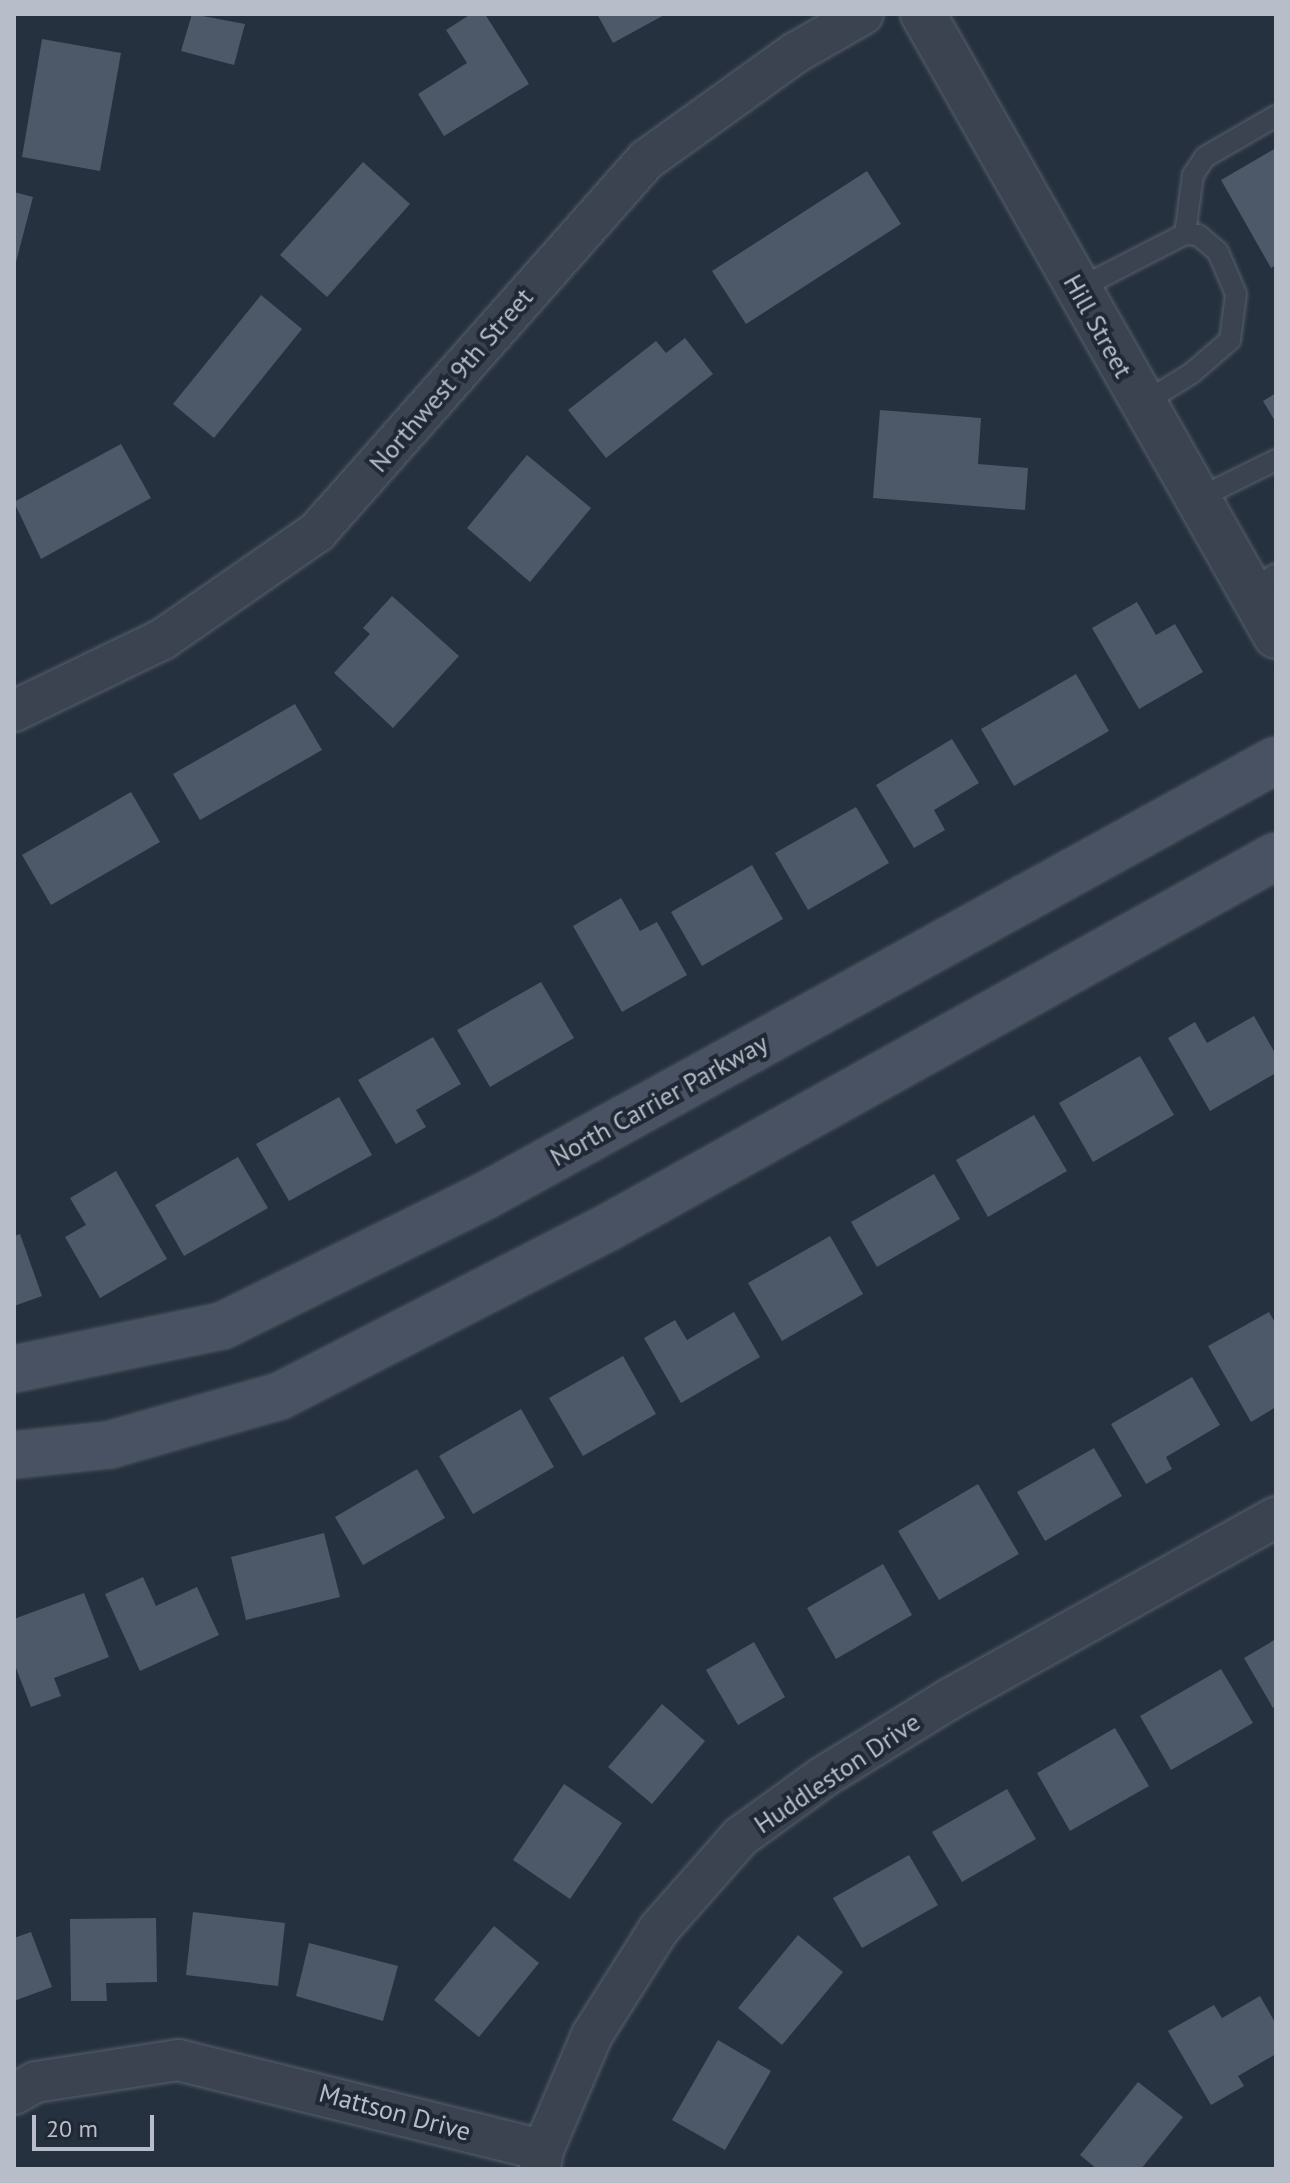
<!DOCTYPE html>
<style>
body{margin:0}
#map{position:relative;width:1290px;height:2183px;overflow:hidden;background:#26313f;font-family:"PT Sans",sans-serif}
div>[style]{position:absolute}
.building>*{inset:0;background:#4d5868}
.roads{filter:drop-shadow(0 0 2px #58616d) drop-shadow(0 0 2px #58616d)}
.service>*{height:20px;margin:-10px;padding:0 10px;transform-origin:10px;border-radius:10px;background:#3a434f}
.minor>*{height:40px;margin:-20px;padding:0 20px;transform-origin:20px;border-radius:20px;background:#3a434f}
.tertiary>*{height:44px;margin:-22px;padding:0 22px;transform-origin:22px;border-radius:22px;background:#3a434f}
.secondary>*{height:44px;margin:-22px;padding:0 22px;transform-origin:22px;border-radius:22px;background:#485262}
span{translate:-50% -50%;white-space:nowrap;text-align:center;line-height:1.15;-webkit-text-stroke:8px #1f2834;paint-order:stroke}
.street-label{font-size:26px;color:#b7beca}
.frame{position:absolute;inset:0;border:16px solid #b7beca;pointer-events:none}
.scale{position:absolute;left:32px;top:2115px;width:122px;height:36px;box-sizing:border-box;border:4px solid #b7beca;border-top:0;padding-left:10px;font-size:24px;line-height:28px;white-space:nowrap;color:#b7beca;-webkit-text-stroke:6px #1f2834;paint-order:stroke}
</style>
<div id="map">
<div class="building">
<i style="clip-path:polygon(192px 14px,245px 24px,234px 65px,181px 51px)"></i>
<i style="clip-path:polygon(471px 14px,485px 14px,529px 84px,444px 136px,418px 94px,467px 63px,446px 30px)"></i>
<i style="clip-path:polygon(597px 14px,666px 14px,613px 43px)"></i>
<i style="clip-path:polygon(42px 39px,121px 53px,100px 171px,22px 157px)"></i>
<i style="clip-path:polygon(1276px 148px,1276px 265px,1271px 268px,1221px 180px)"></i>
<i style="clip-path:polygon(363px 162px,410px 204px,327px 297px,280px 255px)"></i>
<i style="clip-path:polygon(867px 171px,901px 224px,746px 324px,712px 271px)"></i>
<i style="clip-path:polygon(14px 192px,33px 197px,15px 266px,14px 266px)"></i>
<i style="clip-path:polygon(261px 295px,302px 329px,214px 438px,173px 404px)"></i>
<i style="clip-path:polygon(685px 338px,713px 374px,606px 458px,568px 410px,656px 341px,666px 353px)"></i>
<i style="clip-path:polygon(1276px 393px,1276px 423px,1263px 401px)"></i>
<i style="clip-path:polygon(880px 410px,981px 418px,978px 464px,1028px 468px,1025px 510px,873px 498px)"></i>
<i style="clip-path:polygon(121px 444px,151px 498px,41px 559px,14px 502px)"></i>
<i style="clip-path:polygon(527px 455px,591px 508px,530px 582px,467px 528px)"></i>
<i style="clip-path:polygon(392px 596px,459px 656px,393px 728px,334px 673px,370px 634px,363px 628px)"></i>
<i style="clip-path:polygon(1137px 602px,1156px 635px,1175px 624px,1203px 672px,1139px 709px,1092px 628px)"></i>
<i style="clip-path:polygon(1076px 674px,1109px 731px,1014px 786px,981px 729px)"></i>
<i style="clip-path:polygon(295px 704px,322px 750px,200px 820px,173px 774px)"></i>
<i style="clip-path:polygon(952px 739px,979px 783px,934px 810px,945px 830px,914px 848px,876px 785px)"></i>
<i style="clip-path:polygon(131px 792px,160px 842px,51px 905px,22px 855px)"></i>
<i style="clip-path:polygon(856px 807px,889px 863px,808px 910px,775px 853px)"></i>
<i style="clip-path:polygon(752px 865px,783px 919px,702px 966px,671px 912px)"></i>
<i style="clip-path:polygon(621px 898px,640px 931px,657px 922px,687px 975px,622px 1012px,573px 926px)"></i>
<i style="clip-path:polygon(541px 982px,574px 1038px,490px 1087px,457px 1030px)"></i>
<i style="clip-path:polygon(1254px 1016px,1276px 1055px,1276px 1073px,1210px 1111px,1168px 1038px,1195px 1022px,1207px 1043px)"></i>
<i style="clip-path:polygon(433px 1037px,461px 1084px,416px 1110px,426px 1127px,396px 1144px,358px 1080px)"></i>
<i style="clip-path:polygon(1140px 1056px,1174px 1115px,1093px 1162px,1059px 1103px)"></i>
<i style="clip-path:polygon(339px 1097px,372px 1155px,289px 1201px,256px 1144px)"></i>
<i style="clip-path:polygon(1034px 1115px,1067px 1171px,988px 1217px,956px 1160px)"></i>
<i style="clip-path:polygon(238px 1157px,268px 1208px,184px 1256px,155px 1205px)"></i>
<i style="clip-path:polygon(116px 1171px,167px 1259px,100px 1298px,65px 1237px,86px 1225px,70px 1198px)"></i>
<i style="clip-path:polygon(934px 1174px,960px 1219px,877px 1267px,851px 1222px)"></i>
<i style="clip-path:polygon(20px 1234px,42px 1296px,14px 1306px,14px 1236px)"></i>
<i style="clip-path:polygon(830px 1236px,863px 1294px,782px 1341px,748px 1283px)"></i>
<i style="clip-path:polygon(734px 1312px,760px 1357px,681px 1403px,644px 1338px,675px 1320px,687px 1340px)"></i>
<i style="clip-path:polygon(1269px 1312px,1276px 1324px,1276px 1407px,1251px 1422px,1208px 1346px)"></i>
<i style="clip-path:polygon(623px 1356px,656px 1414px,583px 1456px,549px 1398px)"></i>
<i style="clip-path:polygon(1192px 1377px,1220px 1425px,1166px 1457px,1172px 1469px,1146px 1484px,1111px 1424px)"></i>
<i style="clip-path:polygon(521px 1409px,554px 1467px,473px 1514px,439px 1456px)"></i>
<i style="clip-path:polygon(1094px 1448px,1122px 1496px,1045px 1541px,1017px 1492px)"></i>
<i style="clip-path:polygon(417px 1469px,445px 1518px,363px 1565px,335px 1517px)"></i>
<i style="clip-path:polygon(978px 1484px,1019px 1554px,939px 1600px,898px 1531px)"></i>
<i style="clip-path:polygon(324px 1533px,340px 1597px,246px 1620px,231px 1557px)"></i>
<i style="clip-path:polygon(883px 1564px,912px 1615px,836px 1659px,807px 1608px)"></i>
<i style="clip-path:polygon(143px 1577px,156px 1606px,197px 1587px,219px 1635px,140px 1671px,105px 1594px)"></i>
<i style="clip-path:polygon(84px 1593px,109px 1657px,54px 1678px,61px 1696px,31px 1707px,14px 1663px,14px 1619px)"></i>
<i style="clip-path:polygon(1276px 1639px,1276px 1706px,1273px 1708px,1244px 1658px)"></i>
<i style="clip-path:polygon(754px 1642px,785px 1697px,738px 1725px,706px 1670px)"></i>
<i style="clip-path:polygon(1221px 1669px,1253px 1723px,1171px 1770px,1140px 1716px)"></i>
<i style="clip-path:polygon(662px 1704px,705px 1741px,652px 1804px,608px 1767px)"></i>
<i style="clip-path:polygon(1115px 1728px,1149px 1786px,1070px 1831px,1037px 1773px)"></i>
<i style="clip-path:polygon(564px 1784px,622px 1823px,570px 1899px,513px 1860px)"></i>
<i style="clip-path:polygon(1007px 1789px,1036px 1839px,962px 1882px,932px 1832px)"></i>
<i style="clip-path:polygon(909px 1855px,938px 1905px,862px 1948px,833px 1898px)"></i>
<i style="clip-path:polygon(193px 1912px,285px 1923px,278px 1986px,186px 1975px)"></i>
<i style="clip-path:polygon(156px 1918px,157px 1982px,106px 1983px,107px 2001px,71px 2001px,70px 1919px)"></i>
<i style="clip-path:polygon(494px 1926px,539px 1963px,479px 2037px,434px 2000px)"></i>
<i style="clip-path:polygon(31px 1932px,52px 1987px,14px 2001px,14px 1938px)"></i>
<i style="clip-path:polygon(798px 1935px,843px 1972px,782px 2045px,738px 2008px)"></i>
<i style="clip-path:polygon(309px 1943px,398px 1966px,383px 2021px,296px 1996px)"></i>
<i style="clip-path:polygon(1260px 1996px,1276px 2024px,1276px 2054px,1238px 2076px,1244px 2086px,1211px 2105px,1168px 2031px,1214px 2005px,1222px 2018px)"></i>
<i style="clip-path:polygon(718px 2040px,771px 2071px,725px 2150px,672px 2120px)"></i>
<i style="clip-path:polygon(1138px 2082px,1183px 2117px,1141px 2169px,1097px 2169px,1080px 2155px)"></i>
</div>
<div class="roads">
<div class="service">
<i style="left:1185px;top:234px;width:60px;rotate:-82.3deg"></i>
<i style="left:1193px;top:175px;width:22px;rotate:-56deg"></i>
<i style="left:1205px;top:157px;width:82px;rotate:-30deg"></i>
<i style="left:1078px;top:289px;width:120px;rotate:-27.2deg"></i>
<i style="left:1185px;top:234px;width:13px;rotate:4deg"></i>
<i style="left:1198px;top:235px;width:26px;rotate:40deg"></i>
<i style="left:1218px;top:252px;width:46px;rotate:66.8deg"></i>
<i style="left:1236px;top:294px;width:46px;rotate:97.4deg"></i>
<i style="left:1230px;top:340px;width:50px;rotate:139deg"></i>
<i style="left:1192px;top:373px;width:59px;rotate:148.2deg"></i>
<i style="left:1195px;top:500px;width:90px;rotate:-26.3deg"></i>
<i style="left:1249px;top:591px;width:32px;rotate:-32deg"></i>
</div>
<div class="minor">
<i style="left:14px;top:711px;width:165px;rotate:-25.8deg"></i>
<i style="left:163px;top:639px;width:188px;rotate:-34.8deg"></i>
<i style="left:317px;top:532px;width:497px;rotate:-48.5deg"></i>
<i style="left:646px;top:160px;width:183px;rotate:-35.7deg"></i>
<i style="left:795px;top:53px;width:78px;rotate:-29.8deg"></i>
<i style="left:14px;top:2094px;width:25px;rotate:-29deg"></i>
<i style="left:36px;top:2082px;width:144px;rotate:-8.8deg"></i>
<i style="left:178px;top:2060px;width:376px;rotate:13.9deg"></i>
<i style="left:540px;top:2169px;width:19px;rotate:-81deg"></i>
<i style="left:543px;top:2150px;width:125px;rotate:-66.9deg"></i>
<i style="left:592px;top:2035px;width:125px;rotate:-57.7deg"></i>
<i style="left:659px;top:1929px;width:123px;rotate:-48.6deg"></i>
<i style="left:740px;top:1837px;width:102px;rotate:-35.9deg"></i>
<i style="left:823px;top:1777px;width:150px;rotate:-31.7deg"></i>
<i style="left:951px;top:1698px;width:372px;rotate:-29.1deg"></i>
</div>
<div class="tertiary">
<i style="left:923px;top:14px;width:715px;rotate:60.42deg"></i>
</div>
<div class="secondary">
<i style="left:14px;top:1369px;width:212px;rotate:-11.7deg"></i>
<i style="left:222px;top:1326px;width:291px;rotate:-26.3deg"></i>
<i style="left:483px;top:1197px;width:905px;rotate:-28.86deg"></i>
<i style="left:14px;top:1455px;width:96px;rotate:-6deg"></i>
<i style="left:109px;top:1445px;width:178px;rotate:-16deg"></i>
<i style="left:280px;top:1396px;width:368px;rotate:-27.2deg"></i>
<i style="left:607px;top:1228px;width:765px;rotate:-29.08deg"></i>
</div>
</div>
<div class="street-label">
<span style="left:1098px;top:326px;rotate:61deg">Hill Street</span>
<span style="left:451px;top:380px;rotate:-49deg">Northwest 9th Street</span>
<span style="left:659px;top:1100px;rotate:-29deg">North Carrier Parkway</span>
<span style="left:837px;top:1773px;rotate:-34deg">Huddleston Drive</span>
<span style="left:395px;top:2112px;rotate:15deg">Mattson Drive</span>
</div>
<div class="frame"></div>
<div class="scale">20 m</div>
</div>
